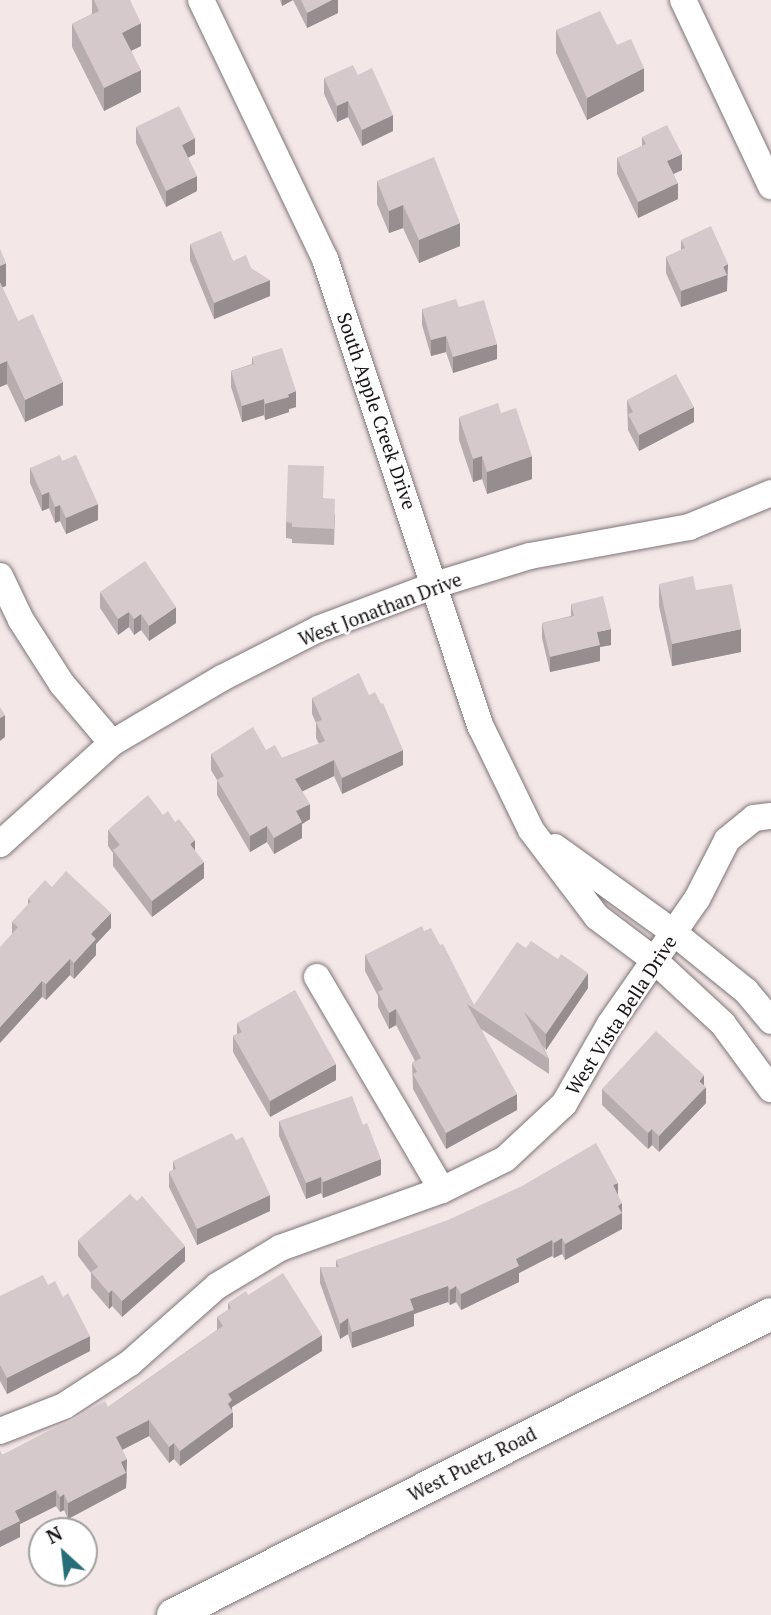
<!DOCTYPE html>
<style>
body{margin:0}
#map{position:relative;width:771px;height:1615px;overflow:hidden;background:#f3e7e8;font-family:"PT Serif",serif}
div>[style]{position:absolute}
.roads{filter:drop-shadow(0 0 2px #807576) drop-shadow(0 0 2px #807576)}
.minor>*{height:26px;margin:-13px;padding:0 13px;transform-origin:13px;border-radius:13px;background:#fff}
.tertiary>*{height:32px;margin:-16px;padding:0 16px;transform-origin:16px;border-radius:16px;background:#fff}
.wall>*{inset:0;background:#b7adaf}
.shaded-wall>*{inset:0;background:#958d8e}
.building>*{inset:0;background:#d5c9cb}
span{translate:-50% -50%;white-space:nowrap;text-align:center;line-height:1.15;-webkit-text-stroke:5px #fff;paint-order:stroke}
.street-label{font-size:19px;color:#161213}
.north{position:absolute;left:28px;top:1517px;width:70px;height:70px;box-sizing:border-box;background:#fff;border:2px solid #a2a0a1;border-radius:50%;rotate:333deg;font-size:19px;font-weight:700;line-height:28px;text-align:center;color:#161213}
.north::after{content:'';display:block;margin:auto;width:24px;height:32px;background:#266f79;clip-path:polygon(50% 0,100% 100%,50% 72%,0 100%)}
</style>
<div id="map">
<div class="roads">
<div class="minor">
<i style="left:201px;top:0;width:287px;rotate:64.4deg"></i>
<i style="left:325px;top:259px;width:493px;rotate:71.6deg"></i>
<i style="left:481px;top:727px;width:114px;rotate:64.1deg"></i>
<i style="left:531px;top:830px;width:109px;rotate:52.8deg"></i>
<i style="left:597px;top:917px;width:71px;rotate:37deg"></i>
<i style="left:654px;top:960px;width:94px;rotate:42.8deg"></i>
<i style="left:723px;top:1024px;width:81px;rotate:53.6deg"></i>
<i style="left:683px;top:0;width:206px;rotate:64.7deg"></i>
<i style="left:0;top:576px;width:49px;rotate:64.5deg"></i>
<i style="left:21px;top:620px;width:76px;rotate:57.4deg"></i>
<i style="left:62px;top:684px;width:77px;rotate:49.7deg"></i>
<i style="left:0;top:844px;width:151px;rotate:-42deg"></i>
<i style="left:112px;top:743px;width:128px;rotate:-30.6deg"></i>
<i style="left:222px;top:678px;width:108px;rotate:-27deg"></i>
<i style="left:318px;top:629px;width:125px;rotate:-20.6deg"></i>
<i style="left:435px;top:585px;width:99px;rotate:-17deg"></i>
<i style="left:530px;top:556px;width:162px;rotate:-10.3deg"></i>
<i style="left:689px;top:527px;width:89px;rotate:-22.5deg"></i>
<i style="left:555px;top:847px;width:145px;rotate:35.8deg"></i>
<i style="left:673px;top:932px;width:94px;rotate:38.9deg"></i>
<i style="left:746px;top:991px;width:39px;rotate:50deg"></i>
<i style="left:317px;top:977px;width:247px;rotate:59.6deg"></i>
<i style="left:0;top:1431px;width:69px;rotate:-21.3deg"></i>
<i style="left:64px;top:1406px;width:79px;rotate:-33.1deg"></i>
<i style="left:130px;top:1363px;width:116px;rotate:-41.5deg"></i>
<i style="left:217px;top:1286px;width:74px;rotate:-31.1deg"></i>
<i style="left:280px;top:1248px;width:172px;rotate:-19.7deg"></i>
<i style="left:442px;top:1190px;width:70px;rotate:-26.2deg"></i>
<i style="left:505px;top:1159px;width:81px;rotate:-43deg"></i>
<i style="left:564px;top:1104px;width:92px;rotate:-60.1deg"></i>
<i style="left:610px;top:1024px;width:152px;rotate:-55.2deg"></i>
<i style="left:697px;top:899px;width:66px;rotate:-63deg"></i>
<i style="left:727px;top:840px;width:35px;rotate:-39deg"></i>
<i style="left:754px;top:818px;width:17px;rotate:-7deg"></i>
</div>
<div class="tertiary">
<i style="left:173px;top:1615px;width:669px;rotate:-26.72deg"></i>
</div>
</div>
<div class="wall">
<i style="clip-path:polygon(92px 0,130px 0,141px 46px,131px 51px,141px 92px,104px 111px,72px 47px,72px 24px,92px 14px)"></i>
<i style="clip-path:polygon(280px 0,338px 0,338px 13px,307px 28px,293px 0,282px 6px)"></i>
<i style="clip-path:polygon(556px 30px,617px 45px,644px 91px,587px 120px,556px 53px)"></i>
<i style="clip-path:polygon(358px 75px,393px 131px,362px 146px,348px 117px,337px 122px,324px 94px,324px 78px)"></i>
<i style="clip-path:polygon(136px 127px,195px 154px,188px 157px,197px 191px,166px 207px,136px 143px)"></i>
<i style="clip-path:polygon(642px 137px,682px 170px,673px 174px,678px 199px,638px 218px,617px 174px,617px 158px,642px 146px)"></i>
<i style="clip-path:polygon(377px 181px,460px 246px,419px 263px,403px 228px,389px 233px,377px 204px)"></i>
<i style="clip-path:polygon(681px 240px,728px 280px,727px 280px,727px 291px,681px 307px,666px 273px,666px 257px,681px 250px)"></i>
<i style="clip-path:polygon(190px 244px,251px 268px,270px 296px,214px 319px,190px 260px)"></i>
<i style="clip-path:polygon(0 249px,6px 286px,2px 287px,18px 321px,63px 405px,25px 422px,7px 384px,0 387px)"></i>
<i style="clip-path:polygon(459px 307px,497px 359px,453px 373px,446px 352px,431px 356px,422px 325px,422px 309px)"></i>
<i style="clip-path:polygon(252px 357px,296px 407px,289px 409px,289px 412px,265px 420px,264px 415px,242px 422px,231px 387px,231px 371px,252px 364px)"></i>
<i style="clip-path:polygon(627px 400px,694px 422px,639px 451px,628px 430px)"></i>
<i style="clip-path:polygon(501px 413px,532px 479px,487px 494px,482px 479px,473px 482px,459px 440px,459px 417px)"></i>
<i style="clip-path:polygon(62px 461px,98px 520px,66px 534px,60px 521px,55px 523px,49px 508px,42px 511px,30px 483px,30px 468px)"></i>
<i style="clip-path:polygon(324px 499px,335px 515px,334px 545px,292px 543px,292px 539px,286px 538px,286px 522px)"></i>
<i style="clip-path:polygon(659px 584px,696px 590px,741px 652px,672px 666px,659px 606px)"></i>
<i style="clip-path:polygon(100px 592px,176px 623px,149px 641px,141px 630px,134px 635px,129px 627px,118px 635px,100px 608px)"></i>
<i style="clip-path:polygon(571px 604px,611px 645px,600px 647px,600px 661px,550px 672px,542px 638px,542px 623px,571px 616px)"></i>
<i style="clip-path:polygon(312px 698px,403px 765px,342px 794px,334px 776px,302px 791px,310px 819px,302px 824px,302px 838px,274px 854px,267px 842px,250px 852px,217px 795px,217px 780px,211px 770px,211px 754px,266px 750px,282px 758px,319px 744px,316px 738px,316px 723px,312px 714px)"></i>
<i style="clip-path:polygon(108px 830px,195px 851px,204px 878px,152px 917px,113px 866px,113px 853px,108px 846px)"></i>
<i style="clip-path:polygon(52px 887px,111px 928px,96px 944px,96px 955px,74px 979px,70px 975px,46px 1000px,42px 997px,12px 933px,12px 922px,28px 905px,28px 899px)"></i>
<i style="clip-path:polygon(424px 931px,440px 945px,474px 1005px,588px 988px,546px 1050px,543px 1046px,549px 1059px,549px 1074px,481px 1029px,517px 1110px,446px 1149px,413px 1089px,412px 1063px,415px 1061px,396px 1025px,389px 1029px,378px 1007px,378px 996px,365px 971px,365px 955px)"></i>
<i style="clip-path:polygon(237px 1023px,336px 1080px,270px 1117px,233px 1052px,233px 1036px,237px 1034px)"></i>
<i style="clip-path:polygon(704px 1085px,706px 1103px,659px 1152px,652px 1145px,648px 1149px,602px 1105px,602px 1089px)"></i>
<i style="clip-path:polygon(279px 1121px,363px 1125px,381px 1175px,323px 1198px,321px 1193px,306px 1199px,279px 1136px)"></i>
<i style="clip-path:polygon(173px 1161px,270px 1211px,197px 1245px,169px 1187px,169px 1172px,173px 1170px)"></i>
<i style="clip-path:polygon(618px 1195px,622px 1218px,622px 1229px,565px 1260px,562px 1254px,554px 1258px,552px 1256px,519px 1273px,519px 1282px,461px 1310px,456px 1302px,450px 1305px,448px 1302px,414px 1314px,414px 1326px,352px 1348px,348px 1334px,340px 1339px,320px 1283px,320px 1267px,336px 1267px,336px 1260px)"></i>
<i style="clip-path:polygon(78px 1240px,185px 1261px,122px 1317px,112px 1306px,109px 1309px,91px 1288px,91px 1273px,78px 1256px)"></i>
<i style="clip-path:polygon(48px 1285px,63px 1297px,90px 1351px,7px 1394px,0 1381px,0 1296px)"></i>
<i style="clip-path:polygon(248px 1295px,322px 1351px,232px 1407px,233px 1427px,180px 1466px,174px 1459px,169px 1463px,149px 1436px,122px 1450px,127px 1475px,126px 1488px,68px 1519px,64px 1510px,60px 1512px,56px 1506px,20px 1524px,20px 1537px,0 1547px,0 1451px,2px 1455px,108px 1407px,217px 1330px,217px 1317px,228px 1310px,228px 1303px)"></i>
</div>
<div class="shaded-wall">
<i style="clip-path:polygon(282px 0,293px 0,282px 6px)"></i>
<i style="clip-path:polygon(332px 0,338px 0,338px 13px,307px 28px,307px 13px)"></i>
<i style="clip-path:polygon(141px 23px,141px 46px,122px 55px,122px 33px)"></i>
<i style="clip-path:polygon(644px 68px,644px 91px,587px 120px,587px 98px)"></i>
<i style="clip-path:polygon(141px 70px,141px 92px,104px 111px,104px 88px)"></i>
<i style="clip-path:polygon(348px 101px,348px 117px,337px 122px,337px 106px)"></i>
<i style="clip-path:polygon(393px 115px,393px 131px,362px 146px,362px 130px)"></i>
<i style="clip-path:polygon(195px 138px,195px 154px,182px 161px,182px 145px)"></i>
<i style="clip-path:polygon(682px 154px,682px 170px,667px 177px,667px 161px)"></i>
<i style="clip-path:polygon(197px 176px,197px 191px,166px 207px,166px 191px)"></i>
<i style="clip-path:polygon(678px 183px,678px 199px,638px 218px,638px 202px)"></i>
<i style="clip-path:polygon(403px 205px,403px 228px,389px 233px,389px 211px)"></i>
<i style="clip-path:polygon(460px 223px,460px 246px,419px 263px,419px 240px)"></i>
<i style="clip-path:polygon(6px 263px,6px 286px,0 288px,0 266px)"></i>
<i style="clip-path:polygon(728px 264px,727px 291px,681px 307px,681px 291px)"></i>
<i style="clip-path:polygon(270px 280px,270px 296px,214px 319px,214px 303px)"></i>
<i style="clip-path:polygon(446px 336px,446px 352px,431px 356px,431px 340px)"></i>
<i style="clip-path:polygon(497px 344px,497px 359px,453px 373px,453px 357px)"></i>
<i style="clip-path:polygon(7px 361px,7px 384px,0 387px,0 364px)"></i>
<i style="clip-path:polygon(63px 382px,63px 405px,25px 422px,25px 400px)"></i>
<i style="clip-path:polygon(296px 391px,296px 407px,289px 409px,289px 412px,265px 420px,265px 404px)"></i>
<i style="clip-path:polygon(264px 399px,264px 415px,242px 422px,242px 406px)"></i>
<i style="clip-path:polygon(694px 407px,694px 422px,639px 451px,639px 435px)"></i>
<i style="clip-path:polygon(482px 456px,482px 479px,473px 482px,473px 459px)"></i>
<i style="clip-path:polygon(532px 456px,532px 479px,487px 494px,487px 472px)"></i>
<i style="clip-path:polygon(49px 492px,49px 508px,42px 511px,42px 495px)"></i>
<i style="clip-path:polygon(98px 504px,98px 520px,66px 534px,66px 518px)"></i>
<i style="clip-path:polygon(60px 505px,60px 521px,55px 523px,55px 507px)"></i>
<i style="clip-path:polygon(176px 607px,176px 623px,149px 641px,149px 626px)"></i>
<i style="clip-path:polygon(129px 612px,129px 627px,118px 635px,118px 619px)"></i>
<i style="clip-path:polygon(141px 614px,141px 630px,134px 635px,134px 619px)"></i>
<i style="clip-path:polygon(611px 629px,611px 645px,600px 647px,600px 661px,550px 672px,550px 657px,597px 632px)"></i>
<i style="clip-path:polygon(741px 629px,741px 652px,672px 666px,672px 644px)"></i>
<i style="clip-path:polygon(5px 715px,5px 737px,0 741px,0 718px)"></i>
<i style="clip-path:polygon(403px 750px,403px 765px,342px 794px,342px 778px)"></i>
<i style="clip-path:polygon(334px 760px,334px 776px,295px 795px,295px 779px)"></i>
<i style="clip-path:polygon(310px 804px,310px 819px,302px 824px,302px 838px,274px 854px,274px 838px,296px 811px)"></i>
<i style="clip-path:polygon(267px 826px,267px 842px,250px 852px,250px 836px)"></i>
<i style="clip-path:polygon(195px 840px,195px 856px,190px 844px)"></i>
<i style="clip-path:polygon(204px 862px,204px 878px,152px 917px,152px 901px)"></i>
<i style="clip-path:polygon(111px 913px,111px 928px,96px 944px,96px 955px,74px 979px,74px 963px,91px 934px)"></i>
<i style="clip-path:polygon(70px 959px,70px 975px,46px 1000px,46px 984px)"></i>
<i style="clip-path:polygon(588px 973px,588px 988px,546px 1050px,546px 1034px)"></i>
<i style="clip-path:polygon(42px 981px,42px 997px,0 1043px,0 1027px)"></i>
<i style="clip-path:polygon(396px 1009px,396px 1025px,389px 1029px,389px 1013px)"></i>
<i style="clip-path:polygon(336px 1064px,336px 1080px,270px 1117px,270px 1101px)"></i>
<i style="clip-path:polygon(704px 1075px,704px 1089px,706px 1087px,706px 1103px,659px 1152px,659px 1136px)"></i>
<i style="clip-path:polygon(517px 1094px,517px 1110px,446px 1149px,446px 1133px)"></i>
<i style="clip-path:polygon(652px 1129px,652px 1145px,648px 1149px,648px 1133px)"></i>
<i style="clip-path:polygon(381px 1159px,381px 1175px,323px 1198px,323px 1182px)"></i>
<i style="clip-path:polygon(321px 1177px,321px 1193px,306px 1199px,306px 1183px)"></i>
<i style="clip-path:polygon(618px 1183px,618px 1198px,613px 1185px)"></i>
<i style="clip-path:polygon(270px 1195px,270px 1211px,197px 1245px,197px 1229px)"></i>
<i style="clip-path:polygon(622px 1203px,622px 1229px,565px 1260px,565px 1244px)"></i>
<i style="clip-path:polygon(562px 1238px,562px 1254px,554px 1258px,554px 1243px)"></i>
<i style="clip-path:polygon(552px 1240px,552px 1256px,519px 1273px,519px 1282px,461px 1310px,461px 1294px,516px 1259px)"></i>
<i style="clip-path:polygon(185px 1246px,185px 1261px,122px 1317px,122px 1301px)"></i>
<i style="clip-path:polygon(448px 1286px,448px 1302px,414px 1314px,414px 1326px,352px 1348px,352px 1332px,410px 1299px)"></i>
<i style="clip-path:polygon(456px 1286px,456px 1302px,450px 1305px,450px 1290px)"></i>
<i style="clip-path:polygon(112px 1290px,112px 1306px,109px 1309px,109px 1293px)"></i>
<i style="clip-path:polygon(348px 1318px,348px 1334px,340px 1339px,340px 1324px)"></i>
<i style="clip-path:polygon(322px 1335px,322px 1351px,232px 1407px,232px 1413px,233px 1412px,233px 1427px,180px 1466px,180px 1451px,228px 1394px)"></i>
<i style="clip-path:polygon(90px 1336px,90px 1351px,7px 1394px,7px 1378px)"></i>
<i style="clip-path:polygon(149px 1420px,149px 1436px,116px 1453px,116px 1437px)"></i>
<i style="clip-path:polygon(174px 1443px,174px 1459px,169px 1463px,169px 1447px)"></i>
<i style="clip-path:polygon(127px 1459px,126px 1488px,68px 1519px,68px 1503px,121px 1462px)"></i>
<i style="clip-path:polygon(56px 1490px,56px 1506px,20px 1524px,20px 1537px,0 1547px,0 1531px,15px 1511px)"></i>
<i style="clip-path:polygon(64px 1494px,64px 1510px,60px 1512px,60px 1497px)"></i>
</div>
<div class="building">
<i style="clip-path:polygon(94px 0,130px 0,141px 23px,122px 33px,141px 70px,104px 88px,72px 24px,99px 11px)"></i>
<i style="clip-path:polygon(301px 0,332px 0,307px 13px)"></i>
<i style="clip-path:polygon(600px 11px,617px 45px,631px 39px,644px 68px,587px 98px,556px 30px)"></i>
<i style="clip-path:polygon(353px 65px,358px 75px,372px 68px,393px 115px,362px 130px,348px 101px,337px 106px,324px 78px)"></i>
<i style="clip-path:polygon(179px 106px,195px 138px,182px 145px,197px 176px,166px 191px,136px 127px)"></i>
<i style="clip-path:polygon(667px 125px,682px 154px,667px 161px,678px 183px,638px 202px,617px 158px,646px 144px,642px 137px)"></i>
<i style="clip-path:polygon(434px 157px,460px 223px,419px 240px,403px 205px,389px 211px,377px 181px)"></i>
<i style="clip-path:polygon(711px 226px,728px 264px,723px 266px,727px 275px,681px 291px,666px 257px,685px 248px,681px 240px)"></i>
<i style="clip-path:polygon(221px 231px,233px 261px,246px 255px,251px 268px,270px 280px,214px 303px,190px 244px)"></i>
<i style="clip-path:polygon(0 249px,6px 263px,0 266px)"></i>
<i style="clip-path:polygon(0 282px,18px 321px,33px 314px,63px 382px,25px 400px,7px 361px,0 364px)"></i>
<i style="clip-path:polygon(456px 299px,459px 307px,484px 300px,497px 344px,453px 357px,446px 336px,431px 340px,422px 309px)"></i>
<i style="clip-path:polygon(282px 348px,296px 391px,288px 394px,289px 397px,265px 404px,264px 399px,242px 406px,231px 371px,254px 364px,252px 357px)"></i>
<i style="clip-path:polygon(676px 374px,694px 407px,639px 435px,628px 414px,633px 412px,627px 400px)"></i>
<i style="clip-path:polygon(498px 403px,501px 413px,516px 408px,532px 456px,487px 472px,482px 456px,473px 459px,459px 417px)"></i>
<i style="clip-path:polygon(60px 455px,62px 461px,76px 455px,98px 504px,66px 518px,60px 505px,55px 507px,49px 492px,42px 495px,30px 468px)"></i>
<i style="clip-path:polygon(288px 465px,324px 466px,323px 498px,335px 499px,334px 529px,292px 527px,292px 523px,286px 522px)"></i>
<i style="clip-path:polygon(145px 561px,176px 607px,149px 626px,141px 614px,134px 619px,129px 612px,118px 619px,100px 592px)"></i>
<i style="clip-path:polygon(693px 576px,696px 590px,732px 584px,741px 629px,672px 644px,659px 584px)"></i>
<i style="clip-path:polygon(603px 596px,611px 629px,597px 632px,600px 645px,550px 657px,542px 623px,574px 616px,571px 604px)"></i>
<i style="clip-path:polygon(359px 673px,369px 695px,375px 692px,381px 704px,383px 703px,403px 750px,342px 778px,334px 760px,295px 779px,310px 804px,296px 811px,302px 822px,274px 838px,267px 826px,250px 836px,217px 780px,224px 776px,211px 754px,253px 727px,266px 750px,275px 745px,282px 758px,325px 741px,316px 722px,322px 720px,312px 698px)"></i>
<i style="clip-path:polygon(0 707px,5px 715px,0 718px)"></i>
<i style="clip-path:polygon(148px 795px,163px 815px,168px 811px,175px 822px,179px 819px,195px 840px,190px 844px,204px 862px,152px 901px,113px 850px,120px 845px,108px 830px)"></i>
<i style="clip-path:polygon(66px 871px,111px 913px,91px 934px,96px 939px,74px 963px,70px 959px,46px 984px,42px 981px,0 1027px,0 947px,18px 927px,12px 922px,31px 901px,28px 899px,45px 880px,52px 887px)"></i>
<i style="clip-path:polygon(422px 926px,424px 931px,431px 928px,440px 945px,443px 944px,474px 1005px,517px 942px,526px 948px,531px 941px,558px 959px,561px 954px,588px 973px,546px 1034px,524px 1012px,549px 1059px,467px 1004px,517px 1094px,446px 1133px,413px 1074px,417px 1072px,412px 1063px,421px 1058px,396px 1009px,389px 1013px,378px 992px,383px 989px,365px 955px)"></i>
<i style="clip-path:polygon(295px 990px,336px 1064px,270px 1101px,233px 1036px,242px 1032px,237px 1023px)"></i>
<i style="clip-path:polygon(656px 1031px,704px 1075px,699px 1081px,706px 1087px,659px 1136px,652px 1129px,648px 1133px,602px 1089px)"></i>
<i style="clip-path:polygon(352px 1096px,363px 1125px,367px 1123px,381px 1159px,323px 1182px,321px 1177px,306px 1183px,279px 1121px)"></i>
<i style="clip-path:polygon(232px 1133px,236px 1140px,243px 1137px,270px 1195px,197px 1229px,169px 1172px,176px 1169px,173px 1161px)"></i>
<i style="clip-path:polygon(596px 1143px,618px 1183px,613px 1185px,622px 1203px,618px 1206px,622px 1213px,565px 1244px,562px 1238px,554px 1243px,552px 1240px,516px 1259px,519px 1266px,461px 1294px,456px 1286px,450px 1290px,448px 1286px,410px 1299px,414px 1310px,352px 1332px,348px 1318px,340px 1324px,320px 1267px,339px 1267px,336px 1260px,448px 1220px,522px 1186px)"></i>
<i style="clip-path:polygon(130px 1194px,137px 1201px,142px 1196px,185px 1246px,122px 1301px,112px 1290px,109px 1293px,91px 1272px,98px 1267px,78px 1240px)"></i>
<i style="clip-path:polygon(283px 1273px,322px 1335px,228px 1394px,232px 1400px,228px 1404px,233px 1412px,180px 1451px,174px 1443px,169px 1447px,149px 1420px,116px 1437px,127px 1459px,121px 1462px,126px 1473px,68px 1503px,64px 1494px,60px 1497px,56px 1490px,15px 1511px,20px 1521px,0 1531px,0 1451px,2px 1455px,105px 1401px,108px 1407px,223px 1326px,217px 1317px,231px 1308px,228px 1303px,246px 1291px,248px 1295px)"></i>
<i style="clip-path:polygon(43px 1275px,48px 1285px,55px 1281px,63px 1297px,68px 1293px,90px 1336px,7px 1378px,0 1365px,0 1296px)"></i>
</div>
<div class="street-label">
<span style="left:377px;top:411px;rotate:71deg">South Apple Creek Drive</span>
<span style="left:380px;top:609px;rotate:-21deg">West Jonathan Drive</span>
<span style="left:621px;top:1015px;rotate:-57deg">West Vista Bella Drive</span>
<span style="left:472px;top:1464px;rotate:-27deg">West Puetz Road</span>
</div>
<div class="north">N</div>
</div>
